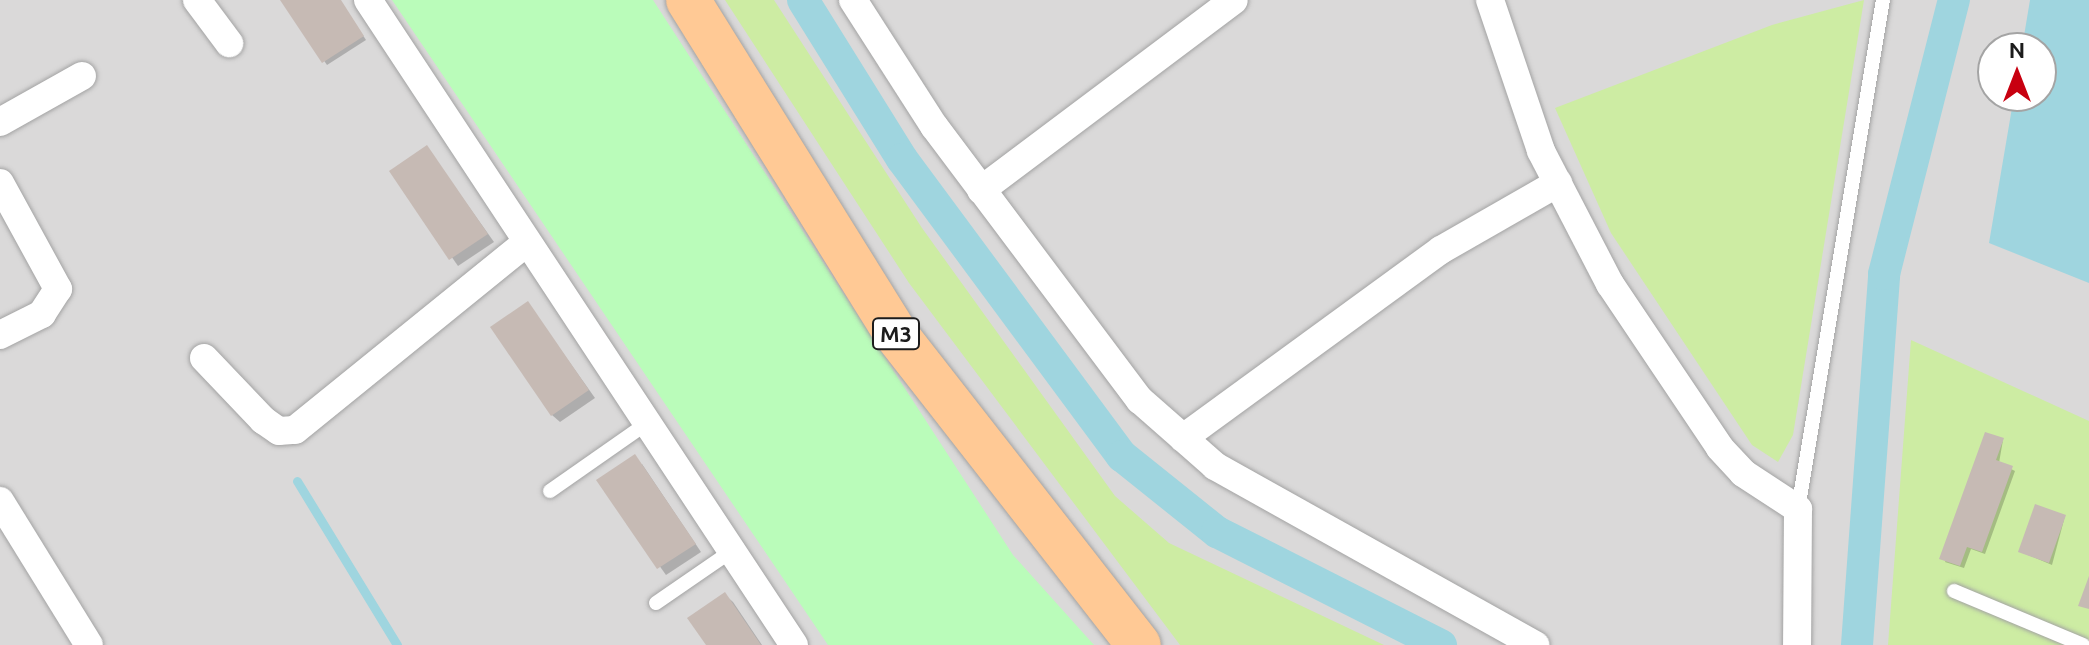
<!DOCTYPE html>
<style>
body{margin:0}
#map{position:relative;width:2089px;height:645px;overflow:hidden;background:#eee9e1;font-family:Ubuntu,sans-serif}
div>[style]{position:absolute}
.residential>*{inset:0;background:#dad9d9}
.grass>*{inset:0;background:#cdeca3}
.park>*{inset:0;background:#bafcba}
.water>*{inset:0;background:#9fd5df}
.shadow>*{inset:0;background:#0003}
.stream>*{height:9px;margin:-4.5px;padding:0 4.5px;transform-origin:4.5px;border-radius:4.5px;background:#9fd5df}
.canal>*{height:32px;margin:-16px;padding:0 16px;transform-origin:16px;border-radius:16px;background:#9fd5df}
.building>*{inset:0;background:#c6bab4}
.roads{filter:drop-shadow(0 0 2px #a3a3a3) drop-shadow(0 0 2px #a3a3a3)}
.service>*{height:14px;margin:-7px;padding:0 7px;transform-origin:7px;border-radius:7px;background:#fff}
.minor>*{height:28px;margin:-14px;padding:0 14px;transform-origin:14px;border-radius:14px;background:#fff}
.primary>*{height:44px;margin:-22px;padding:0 22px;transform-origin:22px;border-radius:22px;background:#ffc995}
span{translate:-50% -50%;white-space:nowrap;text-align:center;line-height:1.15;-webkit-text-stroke:7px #fff;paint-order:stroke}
.shield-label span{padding:2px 6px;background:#fff;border:2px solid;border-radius:6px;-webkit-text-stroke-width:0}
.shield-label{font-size:22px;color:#1c1c1c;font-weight:700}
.north{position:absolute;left:1977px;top:32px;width:80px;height:80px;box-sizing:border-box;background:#fff;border:2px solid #a4a4a4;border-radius:50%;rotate:0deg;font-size:22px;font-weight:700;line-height:32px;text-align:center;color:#1c1c1c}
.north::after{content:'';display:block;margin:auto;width:28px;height:36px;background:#c80010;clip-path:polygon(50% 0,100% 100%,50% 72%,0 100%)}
</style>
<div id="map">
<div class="residential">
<i style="clip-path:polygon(evenodd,0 0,2089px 0,2089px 645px,0 645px,0 0,1993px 48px,2041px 48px,2041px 96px,1993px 96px,1993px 48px)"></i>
</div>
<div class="grass">
<i style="clip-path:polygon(725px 0,774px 0,922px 228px,1115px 496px,1169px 543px,1384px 645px,1180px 645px,909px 283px)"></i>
<i style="clip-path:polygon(1864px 0,1793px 435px,1778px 462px,1752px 445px,1611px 233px,1555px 108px,1772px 25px)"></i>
<i style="clip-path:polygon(1911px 340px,2089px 421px,2089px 645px,1888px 645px)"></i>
</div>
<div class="park">
<i style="clip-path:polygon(392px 0,653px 0,1013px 555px,1094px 645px,828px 645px)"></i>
</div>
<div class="water">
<i style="clip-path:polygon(2030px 0,2089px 0,2089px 283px,1989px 243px,2014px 96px,2041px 96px,2041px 48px,2022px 48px)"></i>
</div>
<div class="shadow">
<i style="clip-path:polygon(282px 0,340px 0,366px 40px,327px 65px)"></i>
<i style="clip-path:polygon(427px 148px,494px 242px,458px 266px,392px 171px)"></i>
<i style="clip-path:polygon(528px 304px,595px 398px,560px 422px,552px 415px)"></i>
<i style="clip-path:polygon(2003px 440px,1999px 463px,2015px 471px,1985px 554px,1971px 549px,1964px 568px,1945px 562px)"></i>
<i style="clip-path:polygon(642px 464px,701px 552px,666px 575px,599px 481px)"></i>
<i style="clip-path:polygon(2065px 516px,2052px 565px,2021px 552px)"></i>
<i style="clip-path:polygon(725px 595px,733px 602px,762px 645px,708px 645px)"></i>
</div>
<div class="stream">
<i style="left:297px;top:481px;width:192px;rotate:58.6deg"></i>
</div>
<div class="canal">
<i style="left:803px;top:0;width:187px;rotate:58.1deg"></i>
<i style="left:902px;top:159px;width:370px;rotate:53.5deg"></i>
<i style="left:1122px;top:456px;width:122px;rotate:38.7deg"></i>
<i style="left:1217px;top:532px;width:251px;rotate:26.8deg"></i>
<i style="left:1857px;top:645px;width:372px;rotate:-85.8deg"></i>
<i style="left:1884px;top:274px;width:283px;rotate:-75.7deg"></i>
</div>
<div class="building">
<i style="clip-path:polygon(280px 0,341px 0,364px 36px,322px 63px)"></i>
<i style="clip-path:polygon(427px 145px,488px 234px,449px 260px,389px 171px)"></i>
<i style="clip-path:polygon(528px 301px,589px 390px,551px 416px,490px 327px)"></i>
<i style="clip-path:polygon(1985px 432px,2004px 438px,1996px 460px,2013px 466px,1982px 552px,1967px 547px,1960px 566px,1939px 559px)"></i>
<i style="clip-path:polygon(635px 454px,696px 544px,657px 569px,596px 480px)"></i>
<i style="clip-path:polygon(2035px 504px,2066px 515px,2049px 563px,2018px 552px)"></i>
<i style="clip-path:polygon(2089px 576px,2089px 609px,2078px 606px)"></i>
<i style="clip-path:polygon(725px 592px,761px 645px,706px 645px,687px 618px)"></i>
</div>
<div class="roads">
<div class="service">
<i style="left:550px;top:491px;width:113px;rotate:-35deg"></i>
<i style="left:1798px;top:509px;width:516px;rotate:-80.52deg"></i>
<i style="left:1954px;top:591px;width:140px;rotate:22.7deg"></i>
<i style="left:656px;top:603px;width:90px;rotate:-34.6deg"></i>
</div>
<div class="minor">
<i style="left:197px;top:0;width:54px;rotate:53.3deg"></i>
<i style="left:368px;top:0;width:773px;rotate:56.56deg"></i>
<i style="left:853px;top:0;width:150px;rotate:57.3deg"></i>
<i style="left:934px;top:126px;width:343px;rotate:53.1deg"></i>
<i style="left:1140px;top:400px;width:100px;rotate:41.3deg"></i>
<i style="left:1215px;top:466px;width:367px;rotate:29.2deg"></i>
<i style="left:1490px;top:0;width:159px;rotate:71.3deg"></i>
<i style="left:1541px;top:151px;width:150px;rotate:62.6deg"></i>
<i style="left:1610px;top:284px;width:197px;rotate:56.1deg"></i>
<i style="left:1720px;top:448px;width:34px;rotate:47deg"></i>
<i style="left:1743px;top:473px;width:66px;rotate:33.2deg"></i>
<i style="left:1798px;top:509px;width:136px;rotate:90.4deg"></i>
<i style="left:0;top:122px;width:94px;rotate:-29.3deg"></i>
<i style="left:0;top:183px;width:121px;rotate:61.3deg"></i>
<i style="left:58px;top:289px;width:30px;rotate:123deg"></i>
<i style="left:42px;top:314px;width:47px;rotate:153.4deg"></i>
<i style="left:981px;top:190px;width:316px;rotate:-36.9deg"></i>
<i style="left:204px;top:358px;width:86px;rotate:46.4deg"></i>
<i style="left:263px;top:420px;width:19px;rotate:35deg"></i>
<i style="left:279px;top:431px;width:16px;rotate:-4deg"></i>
<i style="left:295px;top:430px;width:296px;rotate:-39deg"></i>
<i style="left:1183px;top:438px;width:319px;rotate:-36.1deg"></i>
<i style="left:1441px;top:250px;width:135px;rotate:-29.8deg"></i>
<i style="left:0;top:501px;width:169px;rotate:58.3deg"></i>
</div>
<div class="primary">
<i style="left:688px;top:0;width:392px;rotate:58.1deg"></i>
<i style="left:895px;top:333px;width:396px;rotate:52deg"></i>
</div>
</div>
<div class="shield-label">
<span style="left:896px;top:334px">M3</span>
</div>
<div class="north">N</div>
</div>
